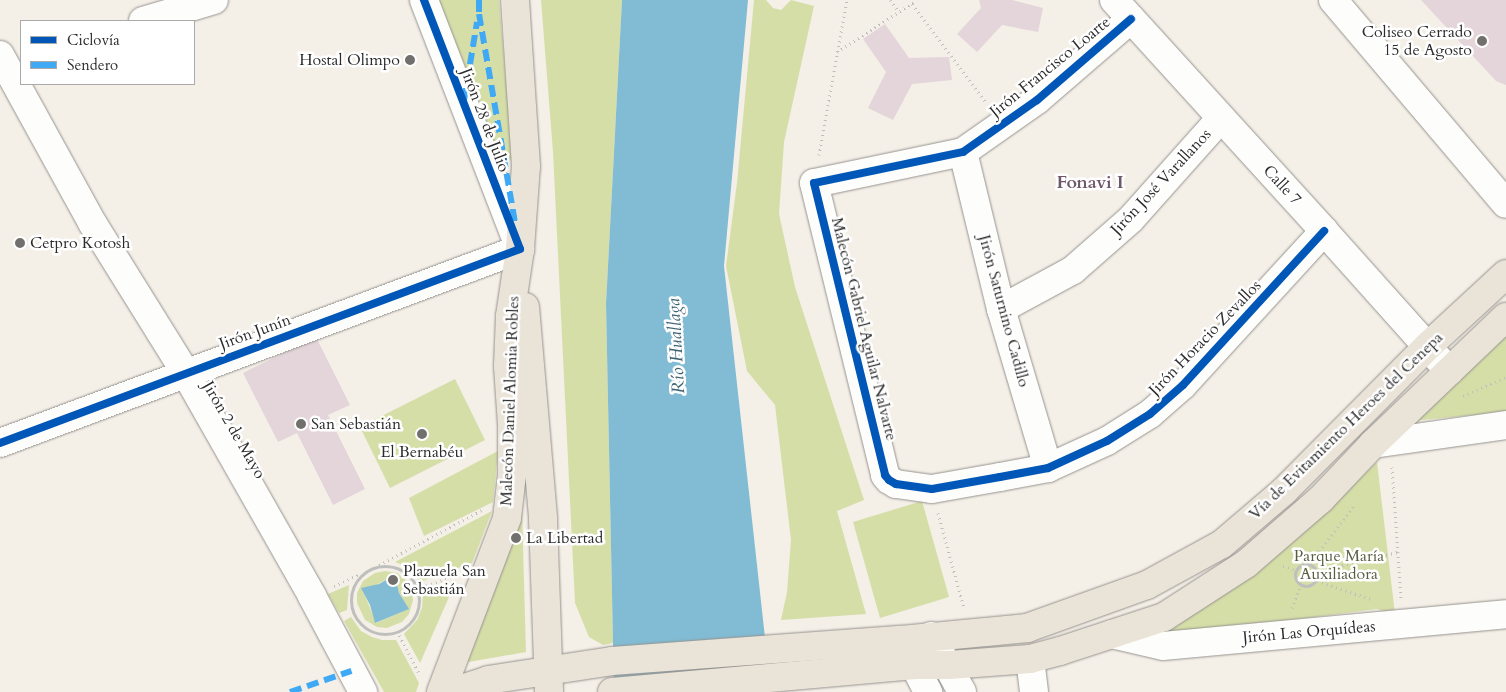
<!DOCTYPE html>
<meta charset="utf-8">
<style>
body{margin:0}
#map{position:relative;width:1506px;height:692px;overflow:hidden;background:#f4efe7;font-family:Cardo,serif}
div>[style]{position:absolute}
.green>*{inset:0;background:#d6dea8}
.water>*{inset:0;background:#81bcd4}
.building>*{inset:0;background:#e4d5db}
.path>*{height:3px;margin-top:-1.5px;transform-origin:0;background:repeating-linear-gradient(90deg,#bfbfbd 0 1px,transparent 0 5px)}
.path>.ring{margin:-1.5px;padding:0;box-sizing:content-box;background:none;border:3px solid #bfbfbd;border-radius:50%}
.roads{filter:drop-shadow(0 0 1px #96938f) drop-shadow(0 0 1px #96938f)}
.minor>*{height:28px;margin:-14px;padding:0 14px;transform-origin:14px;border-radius:14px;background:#fdfdfb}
.major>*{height:28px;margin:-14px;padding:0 14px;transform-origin:14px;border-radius:14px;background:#eae3d8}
.quiet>*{height:6px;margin-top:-3px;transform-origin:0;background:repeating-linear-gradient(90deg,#3fa9f5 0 12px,transparent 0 18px)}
.cycleway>*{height:8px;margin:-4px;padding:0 4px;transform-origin:4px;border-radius:4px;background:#0057b8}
.dots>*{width:14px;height:14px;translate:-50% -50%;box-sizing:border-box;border:2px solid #fff;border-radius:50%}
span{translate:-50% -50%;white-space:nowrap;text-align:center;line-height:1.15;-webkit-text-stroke:5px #fff;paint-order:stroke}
.poi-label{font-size:16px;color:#2b2b2b}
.right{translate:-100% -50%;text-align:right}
.left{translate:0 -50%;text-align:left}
.street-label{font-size:16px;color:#2b2b2b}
.park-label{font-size:16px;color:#575d41}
.neighbourhood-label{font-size:18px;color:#6f576a;font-weight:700}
.water-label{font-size:18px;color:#3c6273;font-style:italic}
.legend{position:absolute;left:20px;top:20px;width:175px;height:65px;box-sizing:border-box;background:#fff;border:1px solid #aaa;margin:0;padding:6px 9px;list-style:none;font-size:15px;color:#2b2b2b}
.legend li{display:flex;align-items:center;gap:10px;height:25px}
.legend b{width:25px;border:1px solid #aaa}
</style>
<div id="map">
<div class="green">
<i style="clip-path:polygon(439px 0,499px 0,513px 162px,496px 147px)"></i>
<i style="clip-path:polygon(541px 0,622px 0,606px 304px,613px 643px,603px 645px,589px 637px,575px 603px,553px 152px)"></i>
<i style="clip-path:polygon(754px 0,766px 0,773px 8px,781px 10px,791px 0,814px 6px,784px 142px,779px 214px,795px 287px,864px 500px,837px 511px,866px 614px,781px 620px,787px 592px,791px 540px,775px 405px,747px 371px,726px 266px,737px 183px)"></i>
<i style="clip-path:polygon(517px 334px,526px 652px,457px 664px,515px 514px)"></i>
<i style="clip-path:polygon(1506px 335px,1506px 412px,1411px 421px)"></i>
<i style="clip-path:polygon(455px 379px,485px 440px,390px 488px,360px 427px)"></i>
<i style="clip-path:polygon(498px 451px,493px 502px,424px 536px,409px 498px)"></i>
<i style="clip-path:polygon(1377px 462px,1395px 614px,1377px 609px,1161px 637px,1288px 546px)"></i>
<i style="clip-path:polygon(922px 501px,949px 597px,880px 618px,853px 522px)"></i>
<i style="clip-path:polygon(492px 511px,472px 563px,420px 582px,408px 567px,395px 562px)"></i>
<i style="clip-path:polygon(evenodd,385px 571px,397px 573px,405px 579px,412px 592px,413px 600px,409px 614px,402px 622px,387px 628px,377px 627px,365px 620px,357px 603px,357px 593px,363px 581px,375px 573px,385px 571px,395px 575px,399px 593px,408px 609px,376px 623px,362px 588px,372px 587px,395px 575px)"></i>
<i style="clip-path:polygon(456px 581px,420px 663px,404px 634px,417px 620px,422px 608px,423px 592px)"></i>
<i style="clip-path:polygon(349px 585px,347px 610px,339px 613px,328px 594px)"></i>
<i style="clip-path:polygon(351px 617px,361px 631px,372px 637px,382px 640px,396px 640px,419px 683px,416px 692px,384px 692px,344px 621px)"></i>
</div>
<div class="water">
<i style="clip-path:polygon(622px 0,748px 0,724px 266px,771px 692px,614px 692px,606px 304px)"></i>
<i style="clip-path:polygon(395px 575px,399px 593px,409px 609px,375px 623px,370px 605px,361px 588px,379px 584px)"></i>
</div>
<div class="building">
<i style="clip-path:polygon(979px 0,1012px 0,1043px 8px,1038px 32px,1002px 25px,977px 52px,957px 34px,981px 8px)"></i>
<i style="clip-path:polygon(1421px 0,1506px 0,1506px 85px,1496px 81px)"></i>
<i style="clip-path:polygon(885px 24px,909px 58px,949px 57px,952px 80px,912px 84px,893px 120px,868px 108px,886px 72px,863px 39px)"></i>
<i style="clip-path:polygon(316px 337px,350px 405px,328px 415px,365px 489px,333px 505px,297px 433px,278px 442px,243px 373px)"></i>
</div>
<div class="path">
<i style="left:890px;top:0;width:15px;rotate:53deg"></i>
<i style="left:912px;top:4px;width:125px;rotate:53.1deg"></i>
<i style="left:837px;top:52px;width:95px;rotate:-33deg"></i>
<i style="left:819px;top:155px;width:158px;rotate:-79.8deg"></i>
<i style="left:1463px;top:396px;width:47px;rotate:-23.8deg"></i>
<i style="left:1392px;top:467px;width:131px;rotate:86.1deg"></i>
<i style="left:938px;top:513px;width:98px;rotate:74.7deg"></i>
<i style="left:1310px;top:563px;width:74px;rotate:-52.7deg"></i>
<i class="ring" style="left:1295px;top:564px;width:19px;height:19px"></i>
<i style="left:379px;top:565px;width:117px;rotate:-28.1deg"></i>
<i style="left:1283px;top:566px;width:14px;rotate:17deg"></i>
<i class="ring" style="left:351px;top:566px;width:65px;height:65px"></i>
<i style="left:1318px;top:571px;width:82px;rotate:-13.4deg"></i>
<i style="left:1317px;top:581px;width:57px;rotate:18.4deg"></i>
<i style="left:334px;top:586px;width:29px;rotate:-25deg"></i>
<i style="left:417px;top:589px;width:42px;rotate:-19.3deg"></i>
<i style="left:1292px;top:608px;width:25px;rotate:-69deg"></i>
<i style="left:397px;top:631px;width:50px;rotate:62.4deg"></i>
</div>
<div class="roads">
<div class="minor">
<i style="left:1114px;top:0;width:312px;rotate:47.7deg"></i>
<i style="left:1324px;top:231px;width:188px;rotate:48.2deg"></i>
<i style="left:1333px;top:0;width:267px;rotate:49.7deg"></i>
<i style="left:1131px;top:19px;width:124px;rotate:139.2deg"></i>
<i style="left:1037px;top:100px;width:90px;rotate:144.9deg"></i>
<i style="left:963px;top:152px;width:152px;rotate:168.2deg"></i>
<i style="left:814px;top:183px;width:301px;rotate:76.3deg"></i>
<i style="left:885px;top:475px;width:6px;rotate:51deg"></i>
<i style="left:889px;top:480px;width:8px;rotate:30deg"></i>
<i style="left:896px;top:484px;width:36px;rotate:8deg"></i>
<i style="left:932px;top:489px;width:69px;rotate:-10deg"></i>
<i style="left:1000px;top:477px;width:49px;rotate:-10.6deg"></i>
<i style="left:1048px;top:468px;width:65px;rotate:-24.6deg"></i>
<i style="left:1107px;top:441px;width:51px;rotate:-32.1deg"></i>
<i style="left:1150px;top:414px;width:44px;rotate:-41.3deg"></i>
<i style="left:1183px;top:385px;width:209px;rotate:-47.5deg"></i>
<i style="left:143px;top:21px;width:74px;rotate:-16.5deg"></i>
<i style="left:0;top:55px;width:193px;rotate:61.2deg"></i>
<i style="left:93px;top:224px;width:174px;rotate:58.1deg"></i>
<i style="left:185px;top:372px;width:257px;rotate:60.4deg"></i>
<i style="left:312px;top:596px;width:109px;rotate:62deg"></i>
<i style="left:963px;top:152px;width:162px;rotate:76.4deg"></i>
<i style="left:1001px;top:309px;width:166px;rotate:73.5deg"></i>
<i style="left:1001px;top:309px;width:82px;rotate:-28.4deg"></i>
<i style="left:1073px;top:270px;width:77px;rotate:-41.3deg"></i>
<i style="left:1131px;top:219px;width:134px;rotate:-48.3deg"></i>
<i style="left:0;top:443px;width:555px;rotate:-20.46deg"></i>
<i style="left:520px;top:249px;width:267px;rotate:-111.1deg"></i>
<i style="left:1373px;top:444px;width:134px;rotate:-8.1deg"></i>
<i style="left:1112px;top:634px;width:52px;rotate:13.2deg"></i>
<i style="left:1163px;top:646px;width:344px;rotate:-5.3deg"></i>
<i style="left:931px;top:636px;width:64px;rotate:61deg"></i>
<i style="left:905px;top:647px;width:51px;rotate:62.9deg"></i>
<i style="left:1030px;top:659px;width:33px;rotate:83deg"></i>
</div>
<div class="major">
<i style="left:525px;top:307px;width:213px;rotate:85.1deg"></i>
<i style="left:543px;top:519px;width:173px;rotate:88deg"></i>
<i style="left:441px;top:692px;width:186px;rotate:-69.2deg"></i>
<i style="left:507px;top:518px;width:44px;rotate:-83.5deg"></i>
<i style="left:512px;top:474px;width:49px;rotate:-90deg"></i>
<i style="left:512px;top:425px;width:59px;rotate:-93.9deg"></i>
<i style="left:508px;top:366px;width:50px;rotate:-87.7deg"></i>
<i style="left:510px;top:316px;width:68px;rotate:-81.5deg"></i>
<i style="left:520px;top:249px;width:83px;rotate:-85.9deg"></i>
<i style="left:526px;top:166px;width:166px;rotate:-93.8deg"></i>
<i style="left:452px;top:692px;width:38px;rotate:-18deg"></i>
<i style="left:488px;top:680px;width:125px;rotate:-8.7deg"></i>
<i style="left:612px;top:661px;width:290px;rotate:-4.2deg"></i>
<i style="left:901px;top:640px;width:127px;rotate:-5.4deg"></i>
<i style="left:1027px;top:628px;width:127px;rotate:-19.7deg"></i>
<i style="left:1147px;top:585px;width:85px;rotate:-28.7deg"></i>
<i style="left:1222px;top:544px;width:82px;rotate:-40.5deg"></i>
<i style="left:1284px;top:491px;width:204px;rotate:-45.2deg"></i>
<i style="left:1428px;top:346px;width:106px;rotate:-42.7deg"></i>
<i style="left:612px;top:692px;width:304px;rotate:-5.1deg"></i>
<i style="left:915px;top:665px;width:34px"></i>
<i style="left:949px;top:665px;width:81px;rotate:-4.2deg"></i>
<i style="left:1030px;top:659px;width:31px;rotate:-15deg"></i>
<i style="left:1060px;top:651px;width:109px;rotate:-18.1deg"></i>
<i style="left:1164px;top:617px;width:98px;rotate:-32.9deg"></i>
<i style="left:1246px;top:564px;width:99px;rotate:-40.9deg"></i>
<i style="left:1321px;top:499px;width:76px;rotate:-46.6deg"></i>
<i style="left:1373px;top:444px;width:184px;rotate:-43.7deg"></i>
</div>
</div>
<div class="quiet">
<i style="left:479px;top:0;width:14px;rotate:90deg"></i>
<i style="left:479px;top:14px;width:211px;rotate:80.2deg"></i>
<i style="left:464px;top:100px;width:79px;rotate:-80.5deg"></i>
<i style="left:290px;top:692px;width:65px;rotate:-19deg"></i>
</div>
<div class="cycleway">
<i style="left:1131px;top:19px;width:124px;rotate:139.2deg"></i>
<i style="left:1037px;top:100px;width:90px;rotate:144.9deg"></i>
<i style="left:963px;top:152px;width:152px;rotate:168.2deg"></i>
<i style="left:814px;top:183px;width:301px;rotate:76.3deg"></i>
<i style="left:885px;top:475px;width:6px;rotate:51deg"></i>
<i style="left:889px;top:480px;width:8px;rotate:30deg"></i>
<i style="left:896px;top:484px;width:36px;rotate:8deg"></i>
<i style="left:932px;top:489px;width:69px;rotate:-10deg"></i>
<i style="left:1000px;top:477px;width:49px;rotate:-10.6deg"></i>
<i style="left:1048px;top:468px;width:65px;rotate:-24.6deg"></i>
<i style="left:1107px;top:441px;width:51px;rotate:-32.1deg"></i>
<i style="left:1150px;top:414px;width:44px;rotate:-41.3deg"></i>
<i style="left:1183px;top:385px;width:209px;rotate:-47.5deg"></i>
<i style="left:0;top:443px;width:555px;rotate:-20.46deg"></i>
<i style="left:520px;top:249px;width:267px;rotate:-111.1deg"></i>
</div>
<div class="dots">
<i style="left:1482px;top:41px;background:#71706d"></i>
<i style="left:410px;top:60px;background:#71706d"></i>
<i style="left:20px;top:243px;background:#71706d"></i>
<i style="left:301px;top:424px;background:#71706d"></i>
<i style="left:422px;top:434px;background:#71706d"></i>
<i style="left:516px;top:538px;background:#71706d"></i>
<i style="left:393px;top:580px;background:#71706d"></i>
</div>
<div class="poi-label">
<span class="right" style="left:1472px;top:41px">Coliseo Cerrado<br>15 de Agosto</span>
<span class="right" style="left:400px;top:60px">Hostal Olimpo</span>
<span class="left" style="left:30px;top:243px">Cetpro Kotosh</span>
<span class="left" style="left:311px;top:424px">San Sebastián</span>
<span style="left:422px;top:452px">El Bernabéu</span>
<span class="left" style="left:526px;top:538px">La Libertad</span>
<span class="left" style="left:403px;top:580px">Plazuela San<br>Sebastián</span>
</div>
<div class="street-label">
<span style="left:1050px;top:67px;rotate:-39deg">Jirón Francisco Loarte</span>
<span style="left:485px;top:120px;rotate:69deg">Jirón 28 de Julio</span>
<span style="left:1161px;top:182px;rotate:-47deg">Jirón José Varallanos</span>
<span style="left:1282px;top:185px;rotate:47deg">Calle 7</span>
<span style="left:1004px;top:311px;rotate:75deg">Jirón Saturnino Cadillo</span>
<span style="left:864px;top:329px;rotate:76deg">Malecón Gabriel Aguilar Nalvarte</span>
<span style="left:255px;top:332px;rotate:-20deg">Jirón Junín</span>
<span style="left:1205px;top:338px;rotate:-46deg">Jirón Horacio Zevallos</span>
<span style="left:510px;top:401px;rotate:-88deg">Malecón Daniel Alomia Robles</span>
<span style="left:1346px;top:426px;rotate:-44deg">Vía de Evitamiento Heroes del Cenepa</span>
<span style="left:234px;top:430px;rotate:60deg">Jirón 2 de Mayo</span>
<span style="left:1309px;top:632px;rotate:-5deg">Jirón Las Orquídeas</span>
</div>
<div class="park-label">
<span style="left:1339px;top:565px">Parque María<br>Auxiliadora</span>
</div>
<div class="neighbourhood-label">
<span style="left:1090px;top:183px">Fonavi I</span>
</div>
<div class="water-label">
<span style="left:677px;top:346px;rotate:-93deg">Río Huallaga</span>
</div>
<ul class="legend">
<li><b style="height:6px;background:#0057b8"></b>Ciclovía</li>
<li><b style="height:6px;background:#3fa9f5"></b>Sendero</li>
</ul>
</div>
